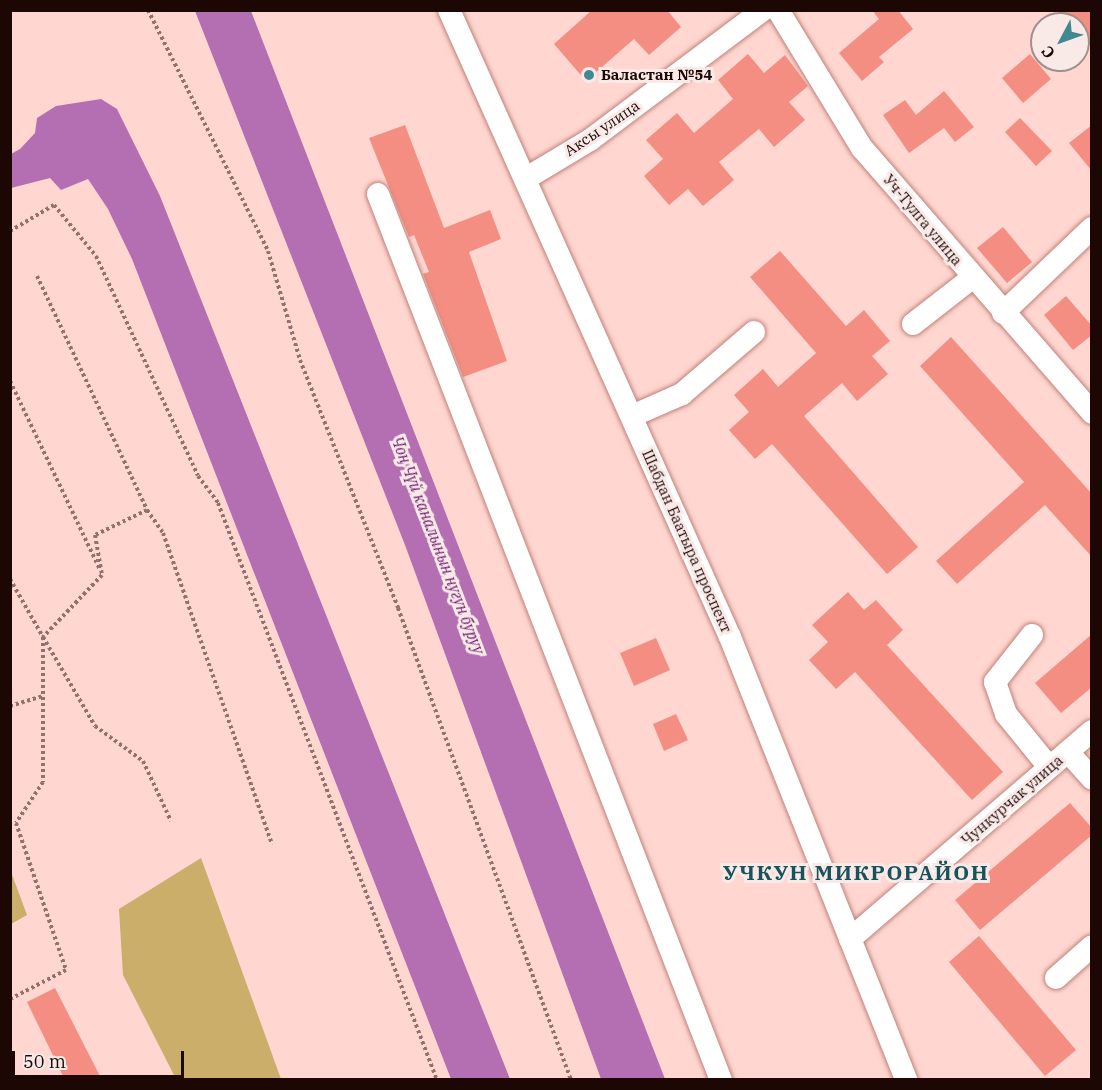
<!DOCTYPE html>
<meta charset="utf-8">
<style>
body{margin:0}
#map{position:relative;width:1102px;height:1090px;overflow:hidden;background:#ffd6d0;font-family:"IBM Plex Serif",serif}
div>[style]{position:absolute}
.green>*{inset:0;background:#caae6a}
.water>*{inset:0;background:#b46eb2}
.building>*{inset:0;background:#f48e82}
.path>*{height:4px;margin-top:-2px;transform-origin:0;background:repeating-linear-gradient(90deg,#92726e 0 3px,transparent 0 6px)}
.roads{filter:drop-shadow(0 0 2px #c0827a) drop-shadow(0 0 2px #c0827a)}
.minor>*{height:22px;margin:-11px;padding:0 11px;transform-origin:11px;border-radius:11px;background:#fff}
.dots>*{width:16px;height:16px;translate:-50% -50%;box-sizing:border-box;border:3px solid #f9eae8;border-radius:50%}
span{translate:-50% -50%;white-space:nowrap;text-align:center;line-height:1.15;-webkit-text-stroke:6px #f9eae8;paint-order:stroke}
.poi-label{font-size:15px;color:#1c0705;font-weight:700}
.left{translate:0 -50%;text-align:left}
.street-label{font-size:15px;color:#1c0705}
.water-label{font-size:16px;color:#6c166d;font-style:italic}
.district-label{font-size:21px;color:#18535b;font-weight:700;letter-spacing:1.5px}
.frame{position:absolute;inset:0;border:12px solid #1c0705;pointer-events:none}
.north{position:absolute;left:1030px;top:12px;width:60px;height:60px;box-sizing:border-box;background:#f9eae8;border:2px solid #a18f8d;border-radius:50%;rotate:229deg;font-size:16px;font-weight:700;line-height:24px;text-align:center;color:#1c0705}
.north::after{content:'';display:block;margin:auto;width:21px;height:27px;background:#428892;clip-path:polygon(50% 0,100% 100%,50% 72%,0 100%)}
.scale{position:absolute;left:12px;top:1051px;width:172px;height:27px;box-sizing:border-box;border:3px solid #1c0705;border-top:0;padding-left:8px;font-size:18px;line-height:21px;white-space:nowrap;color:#1c0705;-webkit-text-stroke:4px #f9eae8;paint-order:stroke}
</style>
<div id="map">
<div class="green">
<i style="clip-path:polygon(201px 858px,281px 1079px,176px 1079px,123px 975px,119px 909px)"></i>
<i style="clip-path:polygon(11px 872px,27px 915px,11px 924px,10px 924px)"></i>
</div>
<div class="water">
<i style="clip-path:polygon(195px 11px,251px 11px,665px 1079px,601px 1079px,405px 545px)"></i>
<i style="clip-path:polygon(101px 99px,117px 109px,160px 196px,510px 1079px,451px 1079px,132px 259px,108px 209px,88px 179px,61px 190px,50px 178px,11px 188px,11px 154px,20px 149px,35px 133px,37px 118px,56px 106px)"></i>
</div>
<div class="building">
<i style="clip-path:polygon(592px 10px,667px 10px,681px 27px,649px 55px,634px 39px,586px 81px,554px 44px)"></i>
<i style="clip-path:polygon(872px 10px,898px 10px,913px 29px,879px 57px,884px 62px,862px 81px,839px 53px,879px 19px)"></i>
<i style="clip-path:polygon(1060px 10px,1092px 10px,1092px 48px,1078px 32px,1078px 24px,1071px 24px)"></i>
<i style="clip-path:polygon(748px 54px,764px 73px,785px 55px,808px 86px,789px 102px,805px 120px,774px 147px,759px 129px,719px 162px,734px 180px,703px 206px,688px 189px,669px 205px,644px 176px,663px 159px,646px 140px,677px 113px,694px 133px,733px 99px,718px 80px)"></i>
<i style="clip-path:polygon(1030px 54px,1051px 79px,1023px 103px,1002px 78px)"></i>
<i style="clip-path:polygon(944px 91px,974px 127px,955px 142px,944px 128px,909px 153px,883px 115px,905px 100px,916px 115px)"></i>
<i style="clip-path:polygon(1020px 118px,1052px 151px,1036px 166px,1005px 132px)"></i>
<i style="clip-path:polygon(405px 125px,444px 228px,490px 210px,501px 239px,469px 252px,507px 361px,463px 377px,423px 274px,429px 272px,414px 235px,409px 237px,369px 138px)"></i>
<i style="clip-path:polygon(1092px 125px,1092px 171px,1069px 143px)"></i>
<i style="clip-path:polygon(1003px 227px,1032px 262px,1007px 283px,977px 248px)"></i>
<i style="clip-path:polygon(780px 251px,846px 326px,864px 310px,890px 341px,872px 356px,888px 374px,857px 401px,842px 383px,804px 416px,918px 547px,887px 574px,772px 444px,755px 459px,729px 430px,749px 412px,734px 395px,763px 369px,778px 387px,816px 353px,750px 277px)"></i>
<i style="clip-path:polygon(1066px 296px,1092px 326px,1092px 335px,1073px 350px,1044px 315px)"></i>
<i style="clip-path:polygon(951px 337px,1092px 494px,1092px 557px,1045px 505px,957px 584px,936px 561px,1024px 482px,920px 366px)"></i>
<i style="clip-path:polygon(848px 592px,864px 610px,876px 600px,903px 630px,887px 645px,1003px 772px,972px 800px,855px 672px,836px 689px,809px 660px,828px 642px,812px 625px)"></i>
<i style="clip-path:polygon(1092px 634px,1092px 687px,1061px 713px,1035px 683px)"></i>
<i style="clip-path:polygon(656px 638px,670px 670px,634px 686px,620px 653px)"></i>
<i style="clip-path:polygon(676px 714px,688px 740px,664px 751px,653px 724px)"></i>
<i style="clip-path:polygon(1070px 803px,1092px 828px,1092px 835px,980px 930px,955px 900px)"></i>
<i style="clip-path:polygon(979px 936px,1076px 1050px,1045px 1076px,949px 962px)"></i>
<i style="clip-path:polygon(55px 988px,102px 1080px,65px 1080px,27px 1002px)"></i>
</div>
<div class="path">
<i style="left:148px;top:10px;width:269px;rotate:63.5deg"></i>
<i style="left:268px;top:251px;width:114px;rotate:73.6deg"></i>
<i style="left:300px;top:360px;width:267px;rotate:68.4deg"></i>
<i style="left:398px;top:608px;width:503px;rotate:69.87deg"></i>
<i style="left:10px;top:231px;width:51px;rotate:-30.6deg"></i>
<i style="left:54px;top:205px;width:66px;rotate:50.5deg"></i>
<i style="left:96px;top:256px;width:242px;rotate:65.1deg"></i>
<i style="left:198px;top:476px;width:34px;rotate:53deg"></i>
<i style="left:218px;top:503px;width:617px;rotate:69.22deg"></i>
<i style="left:37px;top:276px;width:259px;rotate:64.8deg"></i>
<i style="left:147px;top:510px;width:58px;rotate:154.3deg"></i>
<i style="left:95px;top:535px;width:41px;rotate:80.1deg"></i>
<i style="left:102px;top:575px;width:86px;rotate:133.6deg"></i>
<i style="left:43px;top:637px;width:103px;rotate:59.7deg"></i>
<i style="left:95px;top:726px;width:59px;rotate:36.1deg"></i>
<i style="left:143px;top:761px;width:66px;rotate:65deg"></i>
<i style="left:10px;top:381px;width:209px;rotate:64.5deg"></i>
<i style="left:147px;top:510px;width:28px;rotate:55deg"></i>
<i style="left:163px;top:533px;width:330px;rotate:70.7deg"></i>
<i style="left:10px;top:579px;width:67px;rotate:60.4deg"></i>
<i style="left:43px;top:637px;width:145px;rotate:90deg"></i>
<i style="left:43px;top:782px;width:49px;rotate:123.4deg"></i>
<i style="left:16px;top:823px;width:155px;rotate:71.2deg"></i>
<i style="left:66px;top:970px;width:63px;rotate:152.6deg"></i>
<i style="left:10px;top:706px;width:34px;rotate:-17deg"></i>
</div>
<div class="roads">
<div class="minor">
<i style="left:449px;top:10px;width:687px;rotate:65.86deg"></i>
<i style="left:730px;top:637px;width:477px;rotate:68.3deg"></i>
<i style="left:778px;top:10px;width:162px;rotate:58.7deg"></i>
<i style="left:862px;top:148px;width:351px;rotate:49deg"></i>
<i style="left:525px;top:179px;width:76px;rotate:-31deg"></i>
<i style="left:590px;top:140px;width:216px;rotate:-36.9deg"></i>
<i style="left:378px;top:194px;width:950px;rotate:68.84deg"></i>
<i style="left:1003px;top:313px;width:123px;rotate:-43.7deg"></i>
<i style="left:913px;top:324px;width:75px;rotate:-37.9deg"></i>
<i style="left:632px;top:416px;width:55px;rotate:-23.7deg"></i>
<i style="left:682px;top:394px;width:95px;rotate:-40.7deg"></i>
<i style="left:1032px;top:635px;width:60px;rotate:128.2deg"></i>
<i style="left:995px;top:682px;width:34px;rotate:71deg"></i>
<i style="left:1006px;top:714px;width:68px;rotate:50.9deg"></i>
<i style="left:1068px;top:752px;width:36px;rotate:48deg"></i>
<i style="left:850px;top:939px;width:319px;rotate:-40.7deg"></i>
<i style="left:1056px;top:978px;width:48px;rotate:-41.6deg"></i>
</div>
</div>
<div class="dots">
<i style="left:589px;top:75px;background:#428892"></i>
</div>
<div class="poi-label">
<span class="left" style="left:601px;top:75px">Баластан №54</span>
</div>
<div class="street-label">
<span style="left:602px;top:128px;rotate:-34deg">Аксы улица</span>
<span style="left:923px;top:220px;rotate:50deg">Уч-Тулга улица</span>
<span style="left:687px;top:541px;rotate:66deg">Шабдан Баатыра проспект</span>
<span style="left:1012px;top:800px;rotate:-41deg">Чункурчак улица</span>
</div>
<div class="water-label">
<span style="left:438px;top:545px;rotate:69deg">Чоң Чүй каналынын нугун буруу</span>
</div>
<div class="district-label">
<span style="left:856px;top:872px">УЧКУН МИКРОРАЙОН</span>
</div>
<div class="frame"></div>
<div class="north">С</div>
<div class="scale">50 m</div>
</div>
